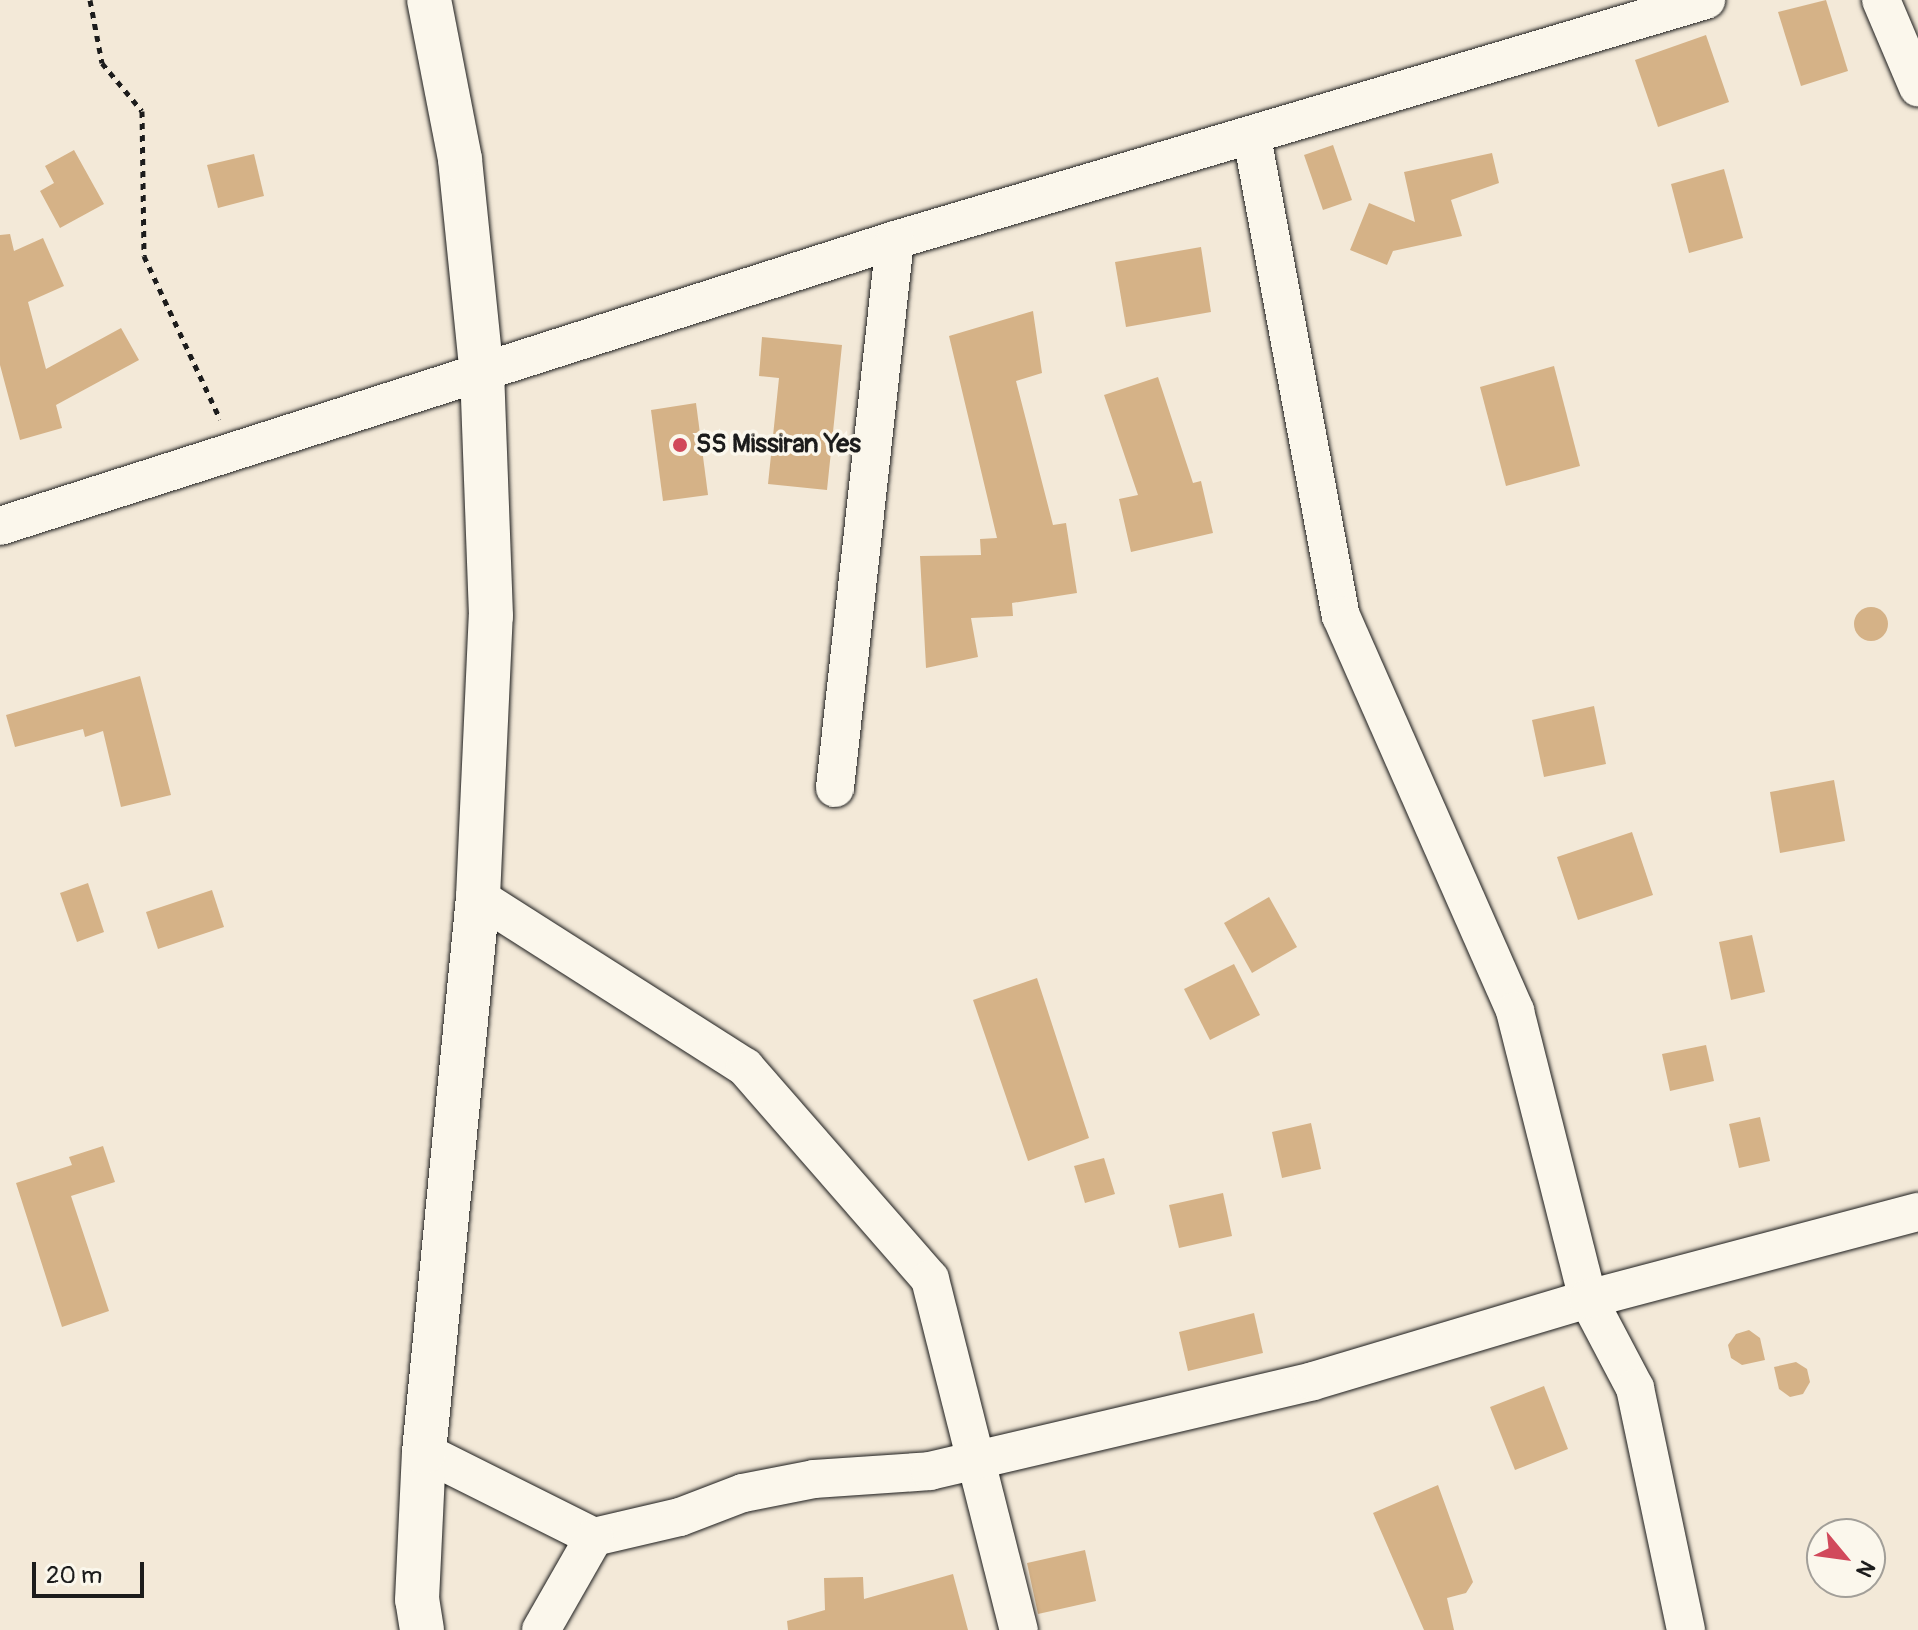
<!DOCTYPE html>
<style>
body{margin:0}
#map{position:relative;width:1918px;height:1630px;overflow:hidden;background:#f3e9d8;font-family:Pangolin,sans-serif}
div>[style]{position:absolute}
.building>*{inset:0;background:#d5b287}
.round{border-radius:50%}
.path>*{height:5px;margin-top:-2.5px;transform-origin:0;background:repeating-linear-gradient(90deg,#1c1c1c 0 6px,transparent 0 12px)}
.roads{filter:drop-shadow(0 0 2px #1c1c1c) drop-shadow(0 0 2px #1c1c1c)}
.street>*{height:38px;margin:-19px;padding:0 19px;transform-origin:19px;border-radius:19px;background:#fbf7ec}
.secondary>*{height:44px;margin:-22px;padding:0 22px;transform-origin:22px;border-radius:22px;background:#fbf7ec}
.dots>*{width:22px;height:22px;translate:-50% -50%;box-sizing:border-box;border:4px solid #fbf7ec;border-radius:50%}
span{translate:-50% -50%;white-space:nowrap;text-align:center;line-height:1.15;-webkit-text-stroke:7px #fbf7ec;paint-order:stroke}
.poi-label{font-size:26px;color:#1c1c1c;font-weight:700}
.left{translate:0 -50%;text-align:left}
.north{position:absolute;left:1806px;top:1518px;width:80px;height:80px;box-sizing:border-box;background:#fbf7ec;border:2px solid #a29f99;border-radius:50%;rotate:119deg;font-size:22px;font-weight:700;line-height:32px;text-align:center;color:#1c1c1c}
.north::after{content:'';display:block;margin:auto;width:28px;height:36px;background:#d1495b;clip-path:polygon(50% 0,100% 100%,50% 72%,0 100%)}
.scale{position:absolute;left:32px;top:1562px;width:112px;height:36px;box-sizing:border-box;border:4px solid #1c1c1c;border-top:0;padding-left:10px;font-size:24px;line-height:28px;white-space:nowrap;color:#1c1c1c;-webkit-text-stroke:6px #fbf7ec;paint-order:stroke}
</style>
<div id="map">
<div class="building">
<i style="clip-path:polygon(1826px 0,1848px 71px,1801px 86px,1778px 12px)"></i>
<i style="clip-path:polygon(1706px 35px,1729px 102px,1658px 127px,1635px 60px)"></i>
<i style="clip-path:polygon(1333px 145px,1352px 200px,1323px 210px,1304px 155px)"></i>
<i style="clip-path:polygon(74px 150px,104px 204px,60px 228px,40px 191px,54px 183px,45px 166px)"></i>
<i style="clip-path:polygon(1492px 153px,1499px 183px,1451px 200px,1462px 236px,1393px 251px,1387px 265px,1350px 250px,1369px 203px,1415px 222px,1404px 172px)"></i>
<i style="clip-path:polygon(254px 154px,264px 196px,218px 208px,207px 165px)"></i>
<i style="clip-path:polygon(1724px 169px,1743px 238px,1689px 253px,1671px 184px)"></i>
<i style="clip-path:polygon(10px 234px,14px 251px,43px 238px,64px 286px,28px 302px,46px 369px,121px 328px,139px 360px,56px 405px,62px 428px,20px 440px,0 365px,0 235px)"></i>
<i style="clip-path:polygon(1201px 247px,1211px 312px,1126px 327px,1115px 262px)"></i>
<i style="clip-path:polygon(1033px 311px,1042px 373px,1016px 381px,1053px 525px,1066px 523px,1077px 593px,1012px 603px,1013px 616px,971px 618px,978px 657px,926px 668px,920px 556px,981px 555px,980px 539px,997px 538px,949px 336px)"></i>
<i style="clip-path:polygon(762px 337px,842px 345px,827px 490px,768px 484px,779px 378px,759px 376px)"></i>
<i style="clip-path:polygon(1554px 366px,1580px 466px,1506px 486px,1480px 387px)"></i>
<i style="clip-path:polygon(1158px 377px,1193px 483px,1201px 481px,1213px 533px,1131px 552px,1119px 499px,1138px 495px,1104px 395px)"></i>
<i style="clip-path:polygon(696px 403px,708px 495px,663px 501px,651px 410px)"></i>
<i class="round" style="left:1854px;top:607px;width:34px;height:34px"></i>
<i style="clip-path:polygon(140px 676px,171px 795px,121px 807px,103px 731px,85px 737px,83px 729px,15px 747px,6px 715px)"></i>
<i style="clip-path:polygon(1594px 706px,1606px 764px,1544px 777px,1532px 720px)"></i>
<i style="clip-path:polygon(1834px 780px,1845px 841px,1780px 853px,1770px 792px)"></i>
<i style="clip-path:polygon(1632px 832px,1653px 895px,1578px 920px,1557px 857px)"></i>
<i style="clip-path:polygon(88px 883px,104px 932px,77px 942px,60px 893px)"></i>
<i style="clip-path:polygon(212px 890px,224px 927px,158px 949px,146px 912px)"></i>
<i style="clip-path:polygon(1269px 897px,1297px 947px,1252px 973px,1224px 923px)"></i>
<i style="clip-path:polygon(1752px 935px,1765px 992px,1731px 1000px,1719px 942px)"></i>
<i style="clip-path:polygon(1234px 964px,1260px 1015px,1210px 1040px,1184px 989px)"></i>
<i style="clip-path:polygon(1037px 978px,1089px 1138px,1028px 1161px,973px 1000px)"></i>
<i style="clip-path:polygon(1706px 1045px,1714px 1081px,1670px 1091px,1662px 1054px)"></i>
<i style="clip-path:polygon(1760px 1117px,1770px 1161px,1739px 1168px,1729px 1124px)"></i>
<i style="clip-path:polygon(1311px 1123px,1321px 1169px,1282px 1178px,1272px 1132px)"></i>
<i style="clip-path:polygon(103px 1146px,115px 1182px,71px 1196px,109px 1311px,62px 1327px,16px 1183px,72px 1165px,69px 1157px)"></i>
<i style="clip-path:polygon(1104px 1158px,1115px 1194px,1085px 1203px,1074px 1166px)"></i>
<i style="clip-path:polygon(1223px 1193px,1232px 1236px,1179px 1248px,1169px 1205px)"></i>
<i style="clip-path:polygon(1254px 1313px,1263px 1353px,1188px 1371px,1179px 1332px)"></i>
<i style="clip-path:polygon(1749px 1330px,1760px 1338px,1765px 1360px,1742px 1365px,1731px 1358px,1728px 1345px,1736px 1334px)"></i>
<i style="clip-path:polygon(1796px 1362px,1807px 1369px,1810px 1382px,1803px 1394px,1790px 1397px,1779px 1389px,1774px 1367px)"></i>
<i style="clip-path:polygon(1544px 1386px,1568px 1449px,1515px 1470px,1490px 1407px)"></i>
<i style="clip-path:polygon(1438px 1485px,1473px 1582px,1466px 1593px,1447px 1598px,1454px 1630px,1424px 1630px,1373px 1513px)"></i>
<i style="clip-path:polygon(1085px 1550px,1096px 1601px,1038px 1614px,1027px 1563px)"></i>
<i style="clip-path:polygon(953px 1574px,968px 1630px,788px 1630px,787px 1621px,825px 1610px,824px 1578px,863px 1577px,864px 1599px)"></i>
</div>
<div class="path">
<i style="left:90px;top:0;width:64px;rotate:79.2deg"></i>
<i style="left:102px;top:63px;width:62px;rotate:50.2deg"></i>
<i style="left:142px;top:111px;width:145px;rotate:89.2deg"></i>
<i style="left:144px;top:256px;width:180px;rotate:65deg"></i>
</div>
<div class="roads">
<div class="street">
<i style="left:1881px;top:0;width:95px;rotate:67deg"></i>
<i style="left:1252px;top:137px;width:487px;rotate:79.5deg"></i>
<i style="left:1341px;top:616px;width:432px;rotate:66.2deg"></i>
<i style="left:1515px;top:1011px;width:297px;rotate:75.8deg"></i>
<i style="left:1588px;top:1299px;width:101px;rotate:62.2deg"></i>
<i style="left:1635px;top:1388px;width:247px;rotate:78.1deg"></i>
<i style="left:0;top:526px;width:940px;rotate:-17.72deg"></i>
<i style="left:895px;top:240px;width:846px;rotate:-16.49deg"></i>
<i style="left:835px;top:788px;width:551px;rotate:-83.75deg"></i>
<i style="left:478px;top:897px;width:317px;rotate:32.5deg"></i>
<i style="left:745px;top:1067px;width:281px;rotate:48.9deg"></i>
<i style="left:930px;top:1279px;width:362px;rotate:75.8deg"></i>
<i style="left:424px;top:1452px;width:190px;rotate:26.6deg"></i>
<i style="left:594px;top:1537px;width:88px;rotate:-13.1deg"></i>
<i style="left:680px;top:1517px;width:67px;rotate:-20.9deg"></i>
<i style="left:743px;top:1493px;width:72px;rotate:-11.2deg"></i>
<i style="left:814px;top:1479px;width:116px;rotate:-3.9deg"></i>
<i style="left:930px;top:1471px;width:393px;rotate:-13.2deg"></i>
<i style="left:1313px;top:1381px;width:287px;rotate:-16.6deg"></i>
<i style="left:1588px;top:1299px;width:341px;rotate:-14.8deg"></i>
<i style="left:541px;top:1630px;width:107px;rotate:-60.3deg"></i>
</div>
<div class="secondary">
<i style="left:422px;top:1630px;width:30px;rotate:-99deg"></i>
<i style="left:417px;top:1600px;width:148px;rotate:-87.3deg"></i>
<i style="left:424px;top:1452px;width:558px;rotate:-84.44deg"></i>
<i style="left:478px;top:897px;width:281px;rotate:-87.4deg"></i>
<i style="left:491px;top:616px;width:240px;rotate:-92.1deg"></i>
<i style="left:482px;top:376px;width:218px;rotate:-95.8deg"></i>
<i style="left:460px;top:159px;width:162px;rotate:-101deg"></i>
</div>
</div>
<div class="dots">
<i style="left:680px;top:445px;background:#d1495b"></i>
</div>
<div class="poi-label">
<span class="left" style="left:696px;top:445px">SS Missiran Yes</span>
</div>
<div class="north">N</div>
<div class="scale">20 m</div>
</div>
